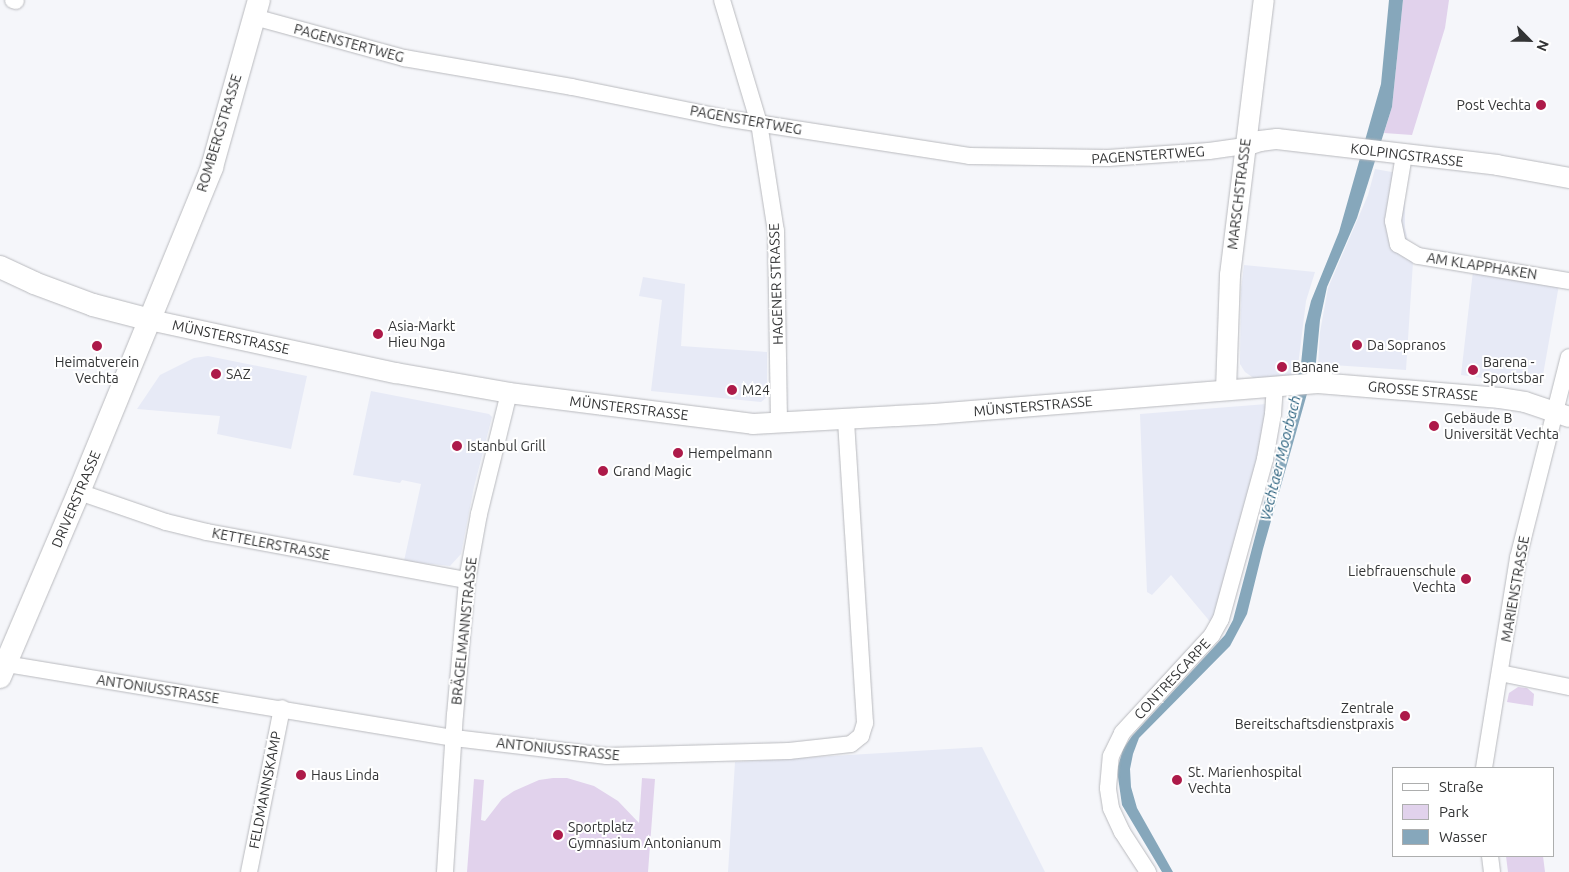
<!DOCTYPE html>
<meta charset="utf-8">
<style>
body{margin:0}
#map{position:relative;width:1569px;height:872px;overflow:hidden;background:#f5f6fa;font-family:Ubuntu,sans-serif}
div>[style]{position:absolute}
.built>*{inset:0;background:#e7eaf6}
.green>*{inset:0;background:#e1d2ec}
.water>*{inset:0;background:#86a7bb}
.roads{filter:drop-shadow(0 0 1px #b9babe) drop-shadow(0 0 1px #b9babe)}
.minor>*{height:16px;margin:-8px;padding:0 8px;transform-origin:8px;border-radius:8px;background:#fff}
.tertiary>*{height:20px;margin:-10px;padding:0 10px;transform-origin:10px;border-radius:10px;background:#fff}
.secondary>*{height:22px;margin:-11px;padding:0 11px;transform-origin:11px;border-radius:11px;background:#fff}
.dots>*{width:14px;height:14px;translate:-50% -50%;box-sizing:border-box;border:2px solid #fff;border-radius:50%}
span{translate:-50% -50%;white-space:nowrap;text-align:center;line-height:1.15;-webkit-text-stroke:4px #fff;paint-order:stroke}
.street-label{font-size:14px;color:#333435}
.poi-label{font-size:14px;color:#333435}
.right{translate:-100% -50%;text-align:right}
.left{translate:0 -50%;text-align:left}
.water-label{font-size:15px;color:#255d7b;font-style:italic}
.legend{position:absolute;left:1392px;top:767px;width:162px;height:90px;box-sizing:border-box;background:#fff;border:1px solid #adaeae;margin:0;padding:6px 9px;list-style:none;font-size:15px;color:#333435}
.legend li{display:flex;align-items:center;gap:10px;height:25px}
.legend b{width:25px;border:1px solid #adaeae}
.north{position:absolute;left:1504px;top:15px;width:50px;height:50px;-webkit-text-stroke:4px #fff;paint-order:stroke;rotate:113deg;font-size:14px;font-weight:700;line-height:20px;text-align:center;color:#333435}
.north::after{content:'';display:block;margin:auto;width:18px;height:22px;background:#333435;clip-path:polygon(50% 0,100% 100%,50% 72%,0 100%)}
</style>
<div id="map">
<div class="built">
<i style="clip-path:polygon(1375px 169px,1408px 175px,1405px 182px,1405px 228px,1413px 262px,1406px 370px,1318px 364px,1320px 332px,1328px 288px,1368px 195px)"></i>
<i style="clip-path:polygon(1244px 265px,1315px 272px,1306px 301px,1297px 374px,1255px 379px,1245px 372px,1240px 364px,1241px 289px)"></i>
<i style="clip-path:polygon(1473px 271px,1559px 285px,1541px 386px,1461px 375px)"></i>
<i style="clip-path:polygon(643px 277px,685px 284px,681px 346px,767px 352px,767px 397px,761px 402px,651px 391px,662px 300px,639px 296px)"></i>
<i style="clip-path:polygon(208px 356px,307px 376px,291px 449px,217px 434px,220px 416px,137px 409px,160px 375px,194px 358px)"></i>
<i style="clip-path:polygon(371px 391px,489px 414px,492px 417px,474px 487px,461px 554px,450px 566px,404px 561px,421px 484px,402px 480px,400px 483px,353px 475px)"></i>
<i style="clip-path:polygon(1267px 404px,1261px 455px,1212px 624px,1171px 575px,1152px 595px,1147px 592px,1140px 414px)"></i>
<i style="clip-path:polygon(982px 747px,1045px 872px,728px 872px,735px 762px)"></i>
</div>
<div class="green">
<i style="clip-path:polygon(1403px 0,1449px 0,1445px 28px,1412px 135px,1384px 133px,1392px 107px)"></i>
<i style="clip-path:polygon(1518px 687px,1527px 688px,1534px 694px,1533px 706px,1507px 702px,1509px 693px)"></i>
<i style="clip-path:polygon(553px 778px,567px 778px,594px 786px,618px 801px,639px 823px,642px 778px,655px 779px,648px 872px,467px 872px,474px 779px,484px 780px,481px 820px,485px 821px,502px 799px,514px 791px,539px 780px)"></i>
<i style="clip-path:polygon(1506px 856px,1543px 856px,1545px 872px,1508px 872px)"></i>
</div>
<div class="water">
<i style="clip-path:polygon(1389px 0,1403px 0,1392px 107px,1357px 218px,1327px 287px,1320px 320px,1316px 362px,1263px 549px,1247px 614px,1230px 646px,1139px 738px,1133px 754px,1130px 769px,1131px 787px,1137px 808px,1173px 872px,1162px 872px,1122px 805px,1117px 770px,1123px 749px,1132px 736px,1225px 635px,1233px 620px,1301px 364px,1305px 325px,1311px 301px,1339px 232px,1381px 84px)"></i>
</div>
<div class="roads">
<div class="minor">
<i style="left:13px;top:0;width:3px;rotate:18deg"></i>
<i style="left:722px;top:0;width:128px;rotate:73.3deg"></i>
<i style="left:759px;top:123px;width:109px;rotate:81.1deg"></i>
<i style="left:776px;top:231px;width:193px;rotate:89.1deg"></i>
<i style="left:254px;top:17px;width:156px;rotate:15.3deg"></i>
<i style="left:404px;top:58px;width:170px;rotate:9.8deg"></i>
<i style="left:572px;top:87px;width:155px;rotate:11.5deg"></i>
<i style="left:724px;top:118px;width:248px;rotate:8.8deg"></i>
<i style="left:969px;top:156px;width:139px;rotate:0.8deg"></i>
<i style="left:1108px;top:158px;width:101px;rotate:-4deg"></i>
<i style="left:1209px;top:151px;width:36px;rotate:-8deg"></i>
<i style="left:1404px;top:155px;width:67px;rotate:99.5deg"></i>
<i style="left:1393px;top:221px;width:24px;rotate:78deg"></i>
<i style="left:1398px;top:244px;width:23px;rotate:31deg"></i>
<i style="left:1418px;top:256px;width:153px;rotate:9.4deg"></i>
<i style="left:79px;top:492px;width:92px;rotate:19deg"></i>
<i style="left:166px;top:522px;width:42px;rotate:13.7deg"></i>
<i style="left:207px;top:532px;width:264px;rotate:10.5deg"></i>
<i style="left:0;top:663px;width:460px;rotate:9.4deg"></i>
<i style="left:454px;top:738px;width:154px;rotate:6.7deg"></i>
<i style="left:607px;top:756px;width:182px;rotate:-1.6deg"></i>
<i style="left:789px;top:751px;width:62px;rotate:-6.4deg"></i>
<i style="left:851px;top:744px;width:13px;rotate:-39deg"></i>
<i style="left:861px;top:736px;width:14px;rotate:-73deg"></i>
<i style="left:865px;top:723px;width:304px;rotate:-93.6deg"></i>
<i style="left:1500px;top:673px;width:70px;rotate:11.5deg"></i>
<i style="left:1484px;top:768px;width:213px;rotate:-80.8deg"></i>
<i style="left:1518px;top:558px;width:207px;rotate:-75.8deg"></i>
<i style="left:1490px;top:856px;width:16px;rotate:83deg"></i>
<i style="left:249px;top:872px;width:167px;rotate:-78.6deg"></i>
<i style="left:445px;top:872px;width:157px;rotate:-86.4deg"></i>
<i style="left:455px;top:715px;width:136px;rotate:-84.9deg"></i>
<i style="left:467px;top:580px;width:67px;rotate:-79.7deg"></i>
<i style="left:479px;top:514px;width:125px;rotate:-76.1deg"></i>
<i style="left:1148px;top:872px;width:48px;rotate:-123deg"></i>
<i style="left:1122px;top:832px;width:26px;rotate:-115deg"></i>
<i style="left:1111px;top:808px;width:20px;rotate:-99deg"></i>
<i style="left:1108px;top:788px;width:32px;rotate:-85deg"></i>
<i style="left:1111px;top:756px;width:25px;rotate:-64deg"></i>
<i style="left:1122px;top:733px;width:133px;rotate:-47.4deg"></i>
<i style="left:1212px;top:635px;width:18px;rotate:-61deg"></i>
<i style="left:1221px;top:619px;width:166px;rotate:-74.6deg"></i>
<i style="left:1265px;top:459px;width:46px;rotate:-79.9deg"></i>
<i style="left:1273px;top:414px;width:26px;rotate:-86deg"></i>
</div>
<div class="tertiary">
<i style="left:1245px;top:146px;width:16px;rotate:-18deg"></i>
<i style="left:1260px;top:141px;width:17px;rotate:-7deg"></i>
<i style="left:1277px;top:139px;width:222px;rotate:6.7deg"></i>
<i style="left:1497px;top:165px;width:73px;rotate:10.2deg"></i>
<i style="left:150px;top:320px;width:252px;rotate:12.2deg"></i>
<i style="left:396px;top:373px;width:115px;rotate:10deg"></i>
<i style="left:509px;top:393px;width:246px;rotate:7.2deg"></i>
<i style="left:753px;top:424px;width:181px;rotate:-3.2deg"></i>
<i style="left:934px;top:414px;width:385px;rotate:-4.6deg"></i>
<i style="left:1318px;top:383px;width:183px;rotate:4.7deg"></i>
<i style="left:1500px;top:398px;width:25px;rotate:9deg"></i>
<i style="left:1525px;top:402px;width:46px;rotate:18.8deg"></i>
<i style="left:1226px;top:390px;width:115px;rotate:-88deg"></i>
<i style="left:1230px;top:275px;width:277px;rotate:-83deg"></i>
</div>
<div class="secondary">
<i style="left:0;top:267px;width:38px;rotate:25deg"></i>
<i style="left:34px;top:283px;width:63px;rotate:20.4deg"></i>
<i style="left:93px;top:305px;width:59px;rotate:14.7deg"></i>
<i style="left:0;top:677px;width:201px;rotate:-66.9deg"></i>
<i style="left:79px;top:492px;width:351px;rotate:-67.7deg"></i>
<i style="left:212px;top:167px;width:173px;rotate:-74.3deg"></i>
</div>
</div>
<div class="dots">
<i style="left:1541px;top:105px;background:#ad1a49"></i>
<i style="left:378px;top:334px;background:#ad1a49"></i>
<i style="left:1357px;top:345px;background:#ad1a49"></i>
<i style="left:97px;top:346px;background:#ad1a49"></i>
<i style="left:1282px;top:367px;background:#ad1a49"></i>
<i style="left:1473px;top:370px;background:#ad1a49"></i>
<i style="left:216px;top:374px;background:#ad1a49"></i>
<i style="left:732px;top:390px;background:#ad1a49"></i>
<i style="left:1434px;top:426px;background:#ad1a49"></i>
<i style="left:457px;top:446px;background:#ad1a49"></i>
<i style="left:678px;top:453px;background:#ad1a49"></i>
<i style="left:603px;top:471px;background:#ad1a49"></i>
<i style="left:1466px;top:579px;background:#ad1a49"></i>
<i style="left:1405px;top:716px;background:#ad1a49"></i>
<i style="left:301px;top:775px;background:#ad1a49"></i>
<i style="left:1177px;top:780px;background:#ad1a49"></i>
<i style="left:558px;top:835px;background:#ad1a49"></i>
</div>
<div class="street-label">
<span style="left:349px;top:43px;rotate:15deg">PAGENSTERTWEG</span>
<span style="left:746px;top:120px;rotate:10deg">PAGENSTERTWEG</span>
<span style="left:219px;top:133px;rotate:-73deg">ROMBERGSTRASSE</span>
<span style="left:1148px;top:155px;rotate:-4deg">PAGENSTERTWEG</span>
<span style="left:1407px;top:155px;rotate:7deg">KOLPINGSTRASSE</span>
<span style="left:1239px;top:194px;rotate:-83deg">MARSCHSTRASSE</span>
<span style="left:1482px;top:266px;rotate:9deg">AM KLAPPHAKEN</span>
<span style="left:776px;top:284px;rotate:-92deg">HAGENER STRASSE</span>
<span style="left:231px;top:337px;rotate:12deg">MÜNSTERSTRASSE</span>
<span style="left:1423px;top:391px;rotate:5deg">GROSSE STRASSE</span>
<span style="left:1033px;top:406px;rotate:-5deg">MÜNSTERSTRASSE</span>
<span style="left:629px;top:408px;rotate:7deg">MÜNSTERSTRASSE</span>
<span style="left:76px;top:499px;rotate:-67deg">DRIVERSTRASSE</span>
<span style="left:271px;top:544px;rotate:11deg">KETTELERSTRASSE</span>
<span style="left:1515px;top:589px;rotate:-80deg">MARIENSTRASSE</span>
<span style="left:464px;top:631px;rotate:-84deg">BRÄGELMANNSTRASSE</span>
<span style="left:1172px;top:679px;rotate:-47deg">CONTRESCARPE</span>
<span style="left:158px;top:689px;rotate:9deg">ANTONIUSSTRASSE</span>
<span style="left:558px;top:749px;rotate:6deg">ANTONIUSSTRASSE</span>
<span style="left:265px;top:790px;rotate:-79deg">FELDMANNSKAMP</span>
</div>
<div class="poi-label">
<span class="right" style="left:1531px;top:105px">Post Vechta</span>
<span class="left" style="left:388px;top:334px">Asia-Markt<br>Hieu Nga</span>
<span class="left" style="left:1367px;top:345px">Da Sopranos</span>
<span style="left:97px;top:370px">Heimatverein<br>Vechta</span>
<span class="left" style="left:1483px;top:370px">Barena -<br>Sportsbar</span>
<span class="left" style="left:1292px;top:367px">Banane</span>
<span class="left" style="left:226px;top:374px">SAZ</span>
<span class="left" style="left:742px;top:390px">M24</span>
<span class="left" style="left:1444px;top:426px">Gebäude B<br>Universität Vechta</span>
<span class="left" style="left:467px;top:446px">Istanbul Grill</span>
<span class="left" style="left:688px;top:453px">Hempelmann</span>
<span class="left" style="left:613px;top:471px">Grand Magic</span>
<span class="right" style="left:1456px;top:579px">Liebfrauenschule<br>Vechta</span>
<span class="right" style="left:1394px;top:716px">Zentrale<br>Bereitschaftsdienstpraxis</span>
<span class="left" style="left:1188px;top:780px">St. Marienhospital<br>Vechta</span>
<span class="left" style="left:311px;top:775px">Haus Linda</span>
<span class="left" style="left:568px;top:835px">Sportplatz<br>Gymnasium Antonianum</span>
</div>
<div class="water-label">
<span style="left:1280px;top:458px;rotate:-76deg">Vechtaer Moorbach</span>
</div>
<ul class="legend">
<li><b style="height:6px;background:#fff"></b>Straße</li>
<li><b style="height:14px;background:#e1d2ec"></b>Park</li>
<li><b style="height:14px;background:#86a7bb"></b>Wasser</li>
</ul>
<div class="north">N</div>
</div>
